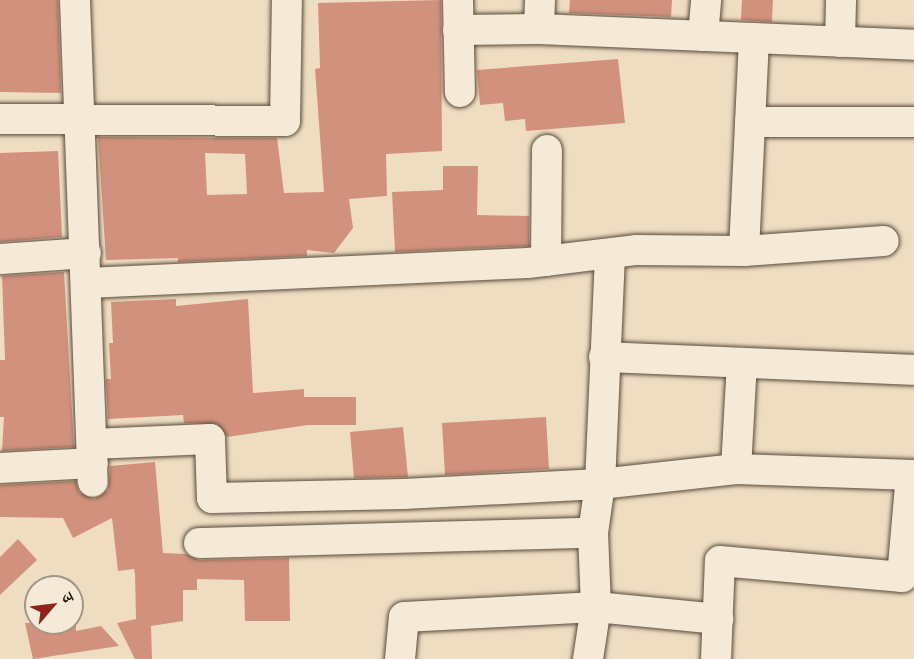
<!DOCTYPE html>
<meta charset="utf-8">
<style>
body{margin:0}
#map{position:relative;width:914px;height:659px;overflow:hidden;background:#efddc2;font-family:"Libre Caslon Text","Noto Serif Devanagari",serif}
div>[style]{position:absolute}
.building>*{inset:0;background:#d2917c}
.roads{filter:drop-shadow(0 0 2px #584b3a) drop-shadow(0 0 2px #584b3a)}
.street>*{height:30px;margin:-15px;padding:0 15px;transform-origin:15px;border-radius:15px;background:#f5e9d7}
span{translate:-50% -50%;white-space:nowrap;text-align:center;line-height:1.15;-webkit-text-stroke:4.5px #f5e9d7;paint-order:stroke}
.north{position:absolute;left:24px;top:575px;width:60px;height:60px;box-sizing:border-box;background:#f5e9d7;border:2px solid #a29686;border-radius:50%;rotate:62deg;font-size:16px;font-weight:700;line-height:24px;text-align:center;color:#251a0c}
.north::after{content:'';display:block;margin:auto;width:21px;height:27px;background:#8f2418;clip-path:polygon(50% 0,100% 100%,50% 72%,0 100%)}
</style>
<div id="map">
<div class="building">
<i style="clip-path:polygon(0 0,58px 0,61px 93px,0 92px)"></i>
<i style="clip-path:polygon(evenodd,441px 0,442px 151px,386px 154px,387px 196px,349px 199px,353px 228px,334px 253px,307px 250px,307px 256px,178px 262px,178px 258px,106px 260px,98px 137px,277px 138px,284px 193px,324px 192px,315px 69px,320px 68px,318px 3px,441px 0,205px 153px,245px 154px,247px 194px,207px 195px,205px 153px)"></i>
<i style="clip-path:polygon(570px 0,672px 0,671px 17px,569px 13px)"></i>
<i style="clip-path:polygon(742px 0,773px 0,772px 22px,741px 20px)"></i>
<i style="clip-path:polygon(618px 59px,625px 123px,526px 131px,525px 119px,505px 121px,503px 103px,480px 105px,477px 70px)"></i>
<i style="clip-path:polygon(58px 151px,62px 237px,0 242px,0 153px)"></i>
<i style="clip-path:polygon(443px 166px,478px 166px,477px 215px,529px 216px,529px 246px,395px 252px,392px 192px,443px 190px)"></i>
<i style="clip-path:polygon(64px 272px,74px 447px,2px 451px,4px 417px,0 417px,0 360px,5px 360px,2px 276px)"></i>
<i style="clip-path:polygon(176px 299px,176px 306px,248px 299px,253px 393px,304px 389px,304px 397px,356px 397px,356px 425px,308px 425px,227px 437px,217px 424px,184px 423px,183px 415px,108px 419px,106px 379px,111px 379px,109px 343px,113px 343px,111px 302px)"></i>
<i style="clip-path:polygon(546px 417px,549px 469px,445px 475px,442px 423px)"></i>
<i style="clip-path:polygon(403px 427px,408px 477px,354px 478px,350px 432px)"></i>
<i style="clip-path:polygon(155px 462px,163px 553px,186px 554px,199px 560px,289px 558px,290px 621px,245px 621px,244px 580px,197px 579px,197px 590px,183px 590px,183px 621px,151px 626px,152px 659px,135px 659px,117px 623px,136px 619px,135px 574px,134px 569px,118px 571px,112px 518px,73px 538px,63px 518px,0 517px,0 485px,76px 481px,79px 492px,94px 499px,108px 490px,110px 466px)"></i>
<i style="clip-path:polygon(18px 539px,37px 560px,0 595px,0 557px)"></i>
<i style="clip-path:polygon(25px 623px,76px 623px,76px 631px,101px 626px,119px 646px,33px 659px)"></i>
</div>
<div class="roads">
<div class="street">
<i style="left:75px;top:0;width:482px;rotate:87.9deg"></i>
<i style="left:458px;top:0;width:92px;rotate:88.8deg"></i>
<i style="left:540px;top:0;width:29px;rotate:92deg"></i>
<i style="left:539px;top:29px;width:375px;rotate:2.4deg"></i>
<i style="left:458px;top:30px;width:81px;rotate:-0.7deg"></i>
<i style="left:703px;top:36px;width:36px;rotate:-85deg"></i>
<i style="left:840px;top:42px;width:42px;rotate:-88.6deg"></i>
<i style="left:0;top:119px;width:285px;rotate:0.4deg"></i>
<i style="left:285px;top:121px;width:121px;rotate:-89.1deg"></i>
<i style="left:750px;top:122px;width:164px"></i>
<i style="left:744px;top:251px;width:213px;rotate:-87.3deg"></i>
<i style="left:0;top:259px;width:86px;rotate:-4deg"></i>
<i style="left:546px;top:261px;width:111px;rotate:-89.5deg"></i>
<i style="left:87px;top:283px;width:441px;rotate:-2.6deg"></i>
<i style="left:528px;top:263px;width:110px;rotate:-6.8deg"></i>
<i style="left:637px;top:250px;width:107px;rotate:0.5deg"></i>
<i style="left:744px;top:251px;width:140px;rotate:-4.1deg"></i>
<i style="left:604px;top:357px;width:310px;rotate:2.4deg"></i>
<i style="left:92px;top:444px;width:118px;rotate:-2.4deg"></i>
<i style="left:210px;top:439px;width:59px;rotate:88.1deg"></i>
<i style="left:212px;top:498px;width:192px;rotate:-1.2deg"></i>
<i style="left:404px;top:494px;width:196px;rotate:-2.9deg"></i>
<i style="left:600px;top:484px;width:137px;rotate:-6.3deg"></i>
<i style="left:736px;top:469px;width:178px;rotate:1.9deg"></i>
<i style="left:0;top:468px;width:93px;rotate:-3.1deg"></i>
<i style="left:736px;top:469px;width:106px;rotate:-86.8deg"></i>
<i style="left:199px;top:543px;width:394px;rotate:-1.5deg"></i>
<i style="left:400px;top:659px;width:42px;rotate:-84.6deg"></i>
<i style="left:404px;top:617px;width:192px;rotate:-3deg"></i>
<i style="left:596px;top:607px;width:123px;rotate:5.6deg"></i>
<i style="left:588px;top:659px;width:53px;rotate:-81.3deg"></i>
<i style="left:596px;top:607px;width:74px;rotate:-92.3deg"></i>
<i style="left:593px;top:533px;width:49px;rotate:-81.9deg"></i>
<i style="left:600px;top:484px;width:230px;rotate:-87.5deg"></i>
<i style="left:716px;top:659px;width:98px;rotate:-87.7deg"></i>
<i style="left:720px;top:561px;width:183px;rotate:5deg"></i>
<i style="left:902px;top:577px;width:102px;rotate:-85deg"></i>
</div>
</div>
<div class="north">उ</div>
</div>
